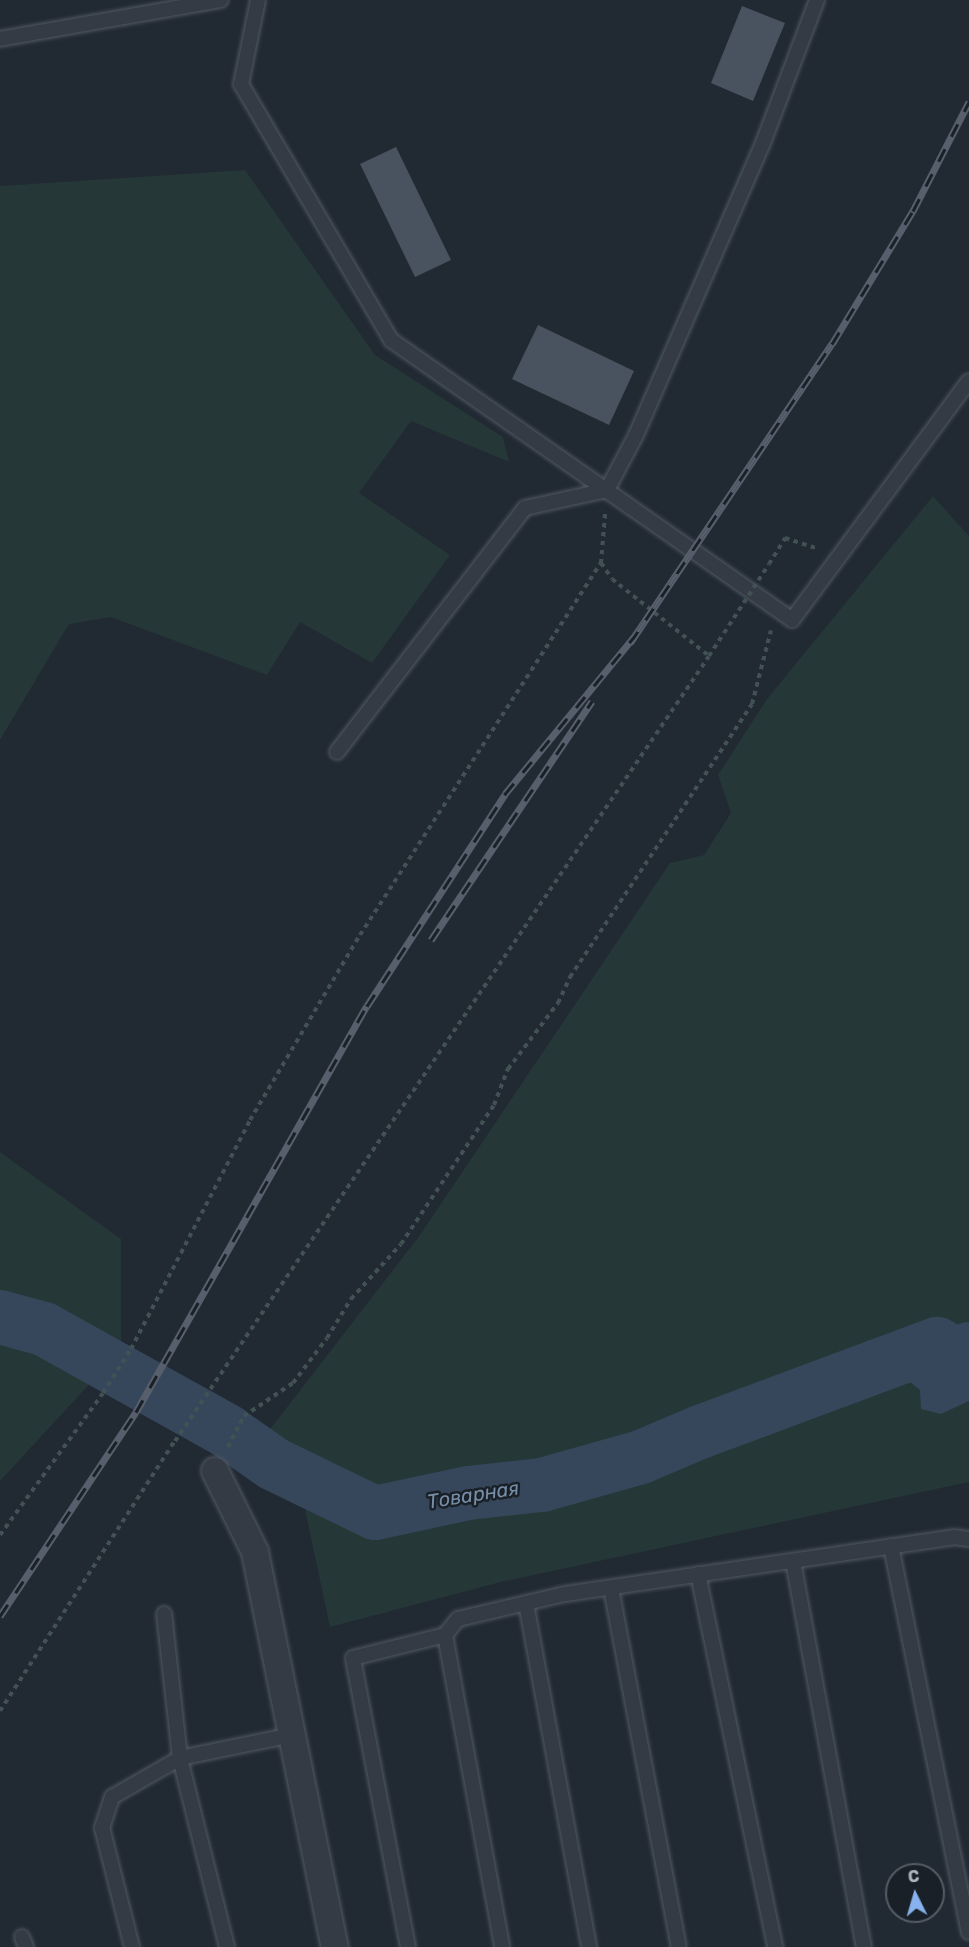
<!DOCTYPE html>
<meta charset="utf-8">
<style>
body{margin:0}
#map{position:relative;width:969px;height:1947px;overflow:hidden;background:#212933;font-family:Rubik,sans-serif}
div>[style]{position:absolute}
.green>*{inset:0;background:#253736}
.water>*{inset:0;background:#37475b}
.river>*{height:54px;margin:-27px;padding:0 27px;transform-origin:27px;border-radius:27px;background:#37475b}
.building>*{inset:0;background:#49535f}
.path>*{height:4px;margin-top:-2px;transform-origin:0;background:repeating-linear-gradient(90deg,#425254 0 4.5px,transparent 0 9px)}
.roads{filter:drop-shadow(0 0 2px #515962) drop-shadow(0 0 2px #515962)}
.service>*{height:14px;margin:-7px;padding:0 7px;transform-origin:7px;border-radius:7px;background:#343b44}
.minor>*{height:26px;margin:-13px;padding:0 13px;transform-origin:13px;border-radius:13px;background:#343b44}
.rail>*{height:7px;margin-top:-3.5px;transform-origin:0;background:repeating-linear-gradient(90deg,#192028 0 14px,#565f6b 0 28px);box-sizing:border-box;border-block:2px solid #565f6b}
.path-bridge>*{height:4px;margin-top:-2px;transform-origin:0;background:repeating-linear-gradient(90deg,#425254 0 4.5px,transparent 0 9px)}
span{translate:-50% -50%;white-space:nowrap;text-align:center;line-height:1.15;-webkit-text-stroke:5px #192028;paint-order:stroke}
.water-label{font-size:20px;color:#788ea7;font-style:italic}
.north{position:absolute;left:885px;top:1863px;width:60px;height:60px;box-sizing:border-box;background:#192028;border:2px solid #555c65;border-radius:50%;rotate:355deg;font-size:16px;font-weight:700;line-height:24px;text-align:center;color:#aeb6c1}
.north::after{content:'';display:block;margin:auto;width:21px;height:27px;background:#87b2ed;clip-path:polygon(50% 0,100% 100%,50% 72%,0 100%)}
</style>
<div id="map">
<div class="green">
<i style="clip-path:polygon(245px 170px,375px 355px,503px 437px,509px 462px,411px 421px,359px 493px,450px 555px,372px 663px,300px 622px,267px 675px,111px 617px,69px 624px,0 740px,0 186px)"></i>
<i style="clip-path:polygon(933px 496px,969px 536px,969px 1338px,936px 1344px,964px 1403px,969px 1401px,969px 1482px,501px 1582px,330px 1627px,304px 1505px,261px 1441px,420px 1235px,670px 863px,704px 855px,731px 813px,718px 775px,767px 699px)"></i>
<i style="clip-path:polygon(0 1152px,121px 1239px,121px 1350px,0 1481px)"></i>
</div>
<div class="water">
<i style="clip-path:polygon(969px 1338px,969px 1401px,941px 1414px,921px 1409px,920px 1390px,901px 1375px,937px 1344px)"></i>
</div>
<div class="river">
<i style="left:0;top:1317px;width:46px;rotate:15.3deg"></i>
<i style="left:44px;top:1329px;width:210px;rotate:29.1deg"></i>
<i style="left:227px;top:1431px;width:57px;rotate:35.1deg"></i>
<i style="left:274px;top:1464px;width:112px;rotate:25.9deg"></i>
<i style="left:375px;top:1513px;width:95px;rotate:-12.1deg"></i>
<i style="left:468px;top:1493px;width:74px;rotate:-6.2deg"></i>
<i style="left:542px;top:1485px;width:103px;rotate:-15.8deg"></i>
<i style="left:641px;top:1457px;width:64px;rotate:-23deg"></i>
<i style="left:700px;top:1432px;width:253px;rotate:-20.4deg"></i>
<i style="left:937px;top:1344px;width:20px;rotate:30deg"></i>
<i style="left:954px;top:1354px;width:16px;rotate:-18deg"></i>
</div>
<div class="building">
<i style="clip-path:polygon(742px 6px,785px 23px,753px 101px,711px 83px)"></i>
<i style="clip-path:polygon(396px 147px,451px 260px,415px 277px,360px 164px)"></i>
<i style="clip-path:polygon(538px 325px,634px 371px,609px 425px,512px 379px)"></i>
</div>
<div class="path">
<i style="left:605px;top:514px;width:49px;rotate:94.7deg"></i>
<i style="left:601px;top:563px;width:19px;rotate:55deg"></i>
<i style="left:612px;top:579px;width:124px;rotate:38.4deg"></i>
<i style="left:709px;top:656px;width:27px;rotate:-57deg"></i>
<i style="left:769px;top:564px;width:31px;rotate:-58deg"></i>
<i style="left:785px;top:538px;width:35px;rotate:18deg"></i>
<i style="left:228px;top:1447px;width:35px;rotate:-63deg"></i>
<i style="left:244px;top:1416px;width:59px;rotate:-34deg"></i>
<i style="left:293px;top:1383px;width:56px;rotate:-52.9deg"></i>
<i style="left:327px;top:1338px;width:46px;rotate:-58.4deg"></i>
<i style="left:351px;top:1299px;width:74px;rotate:-47.7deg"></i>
<i style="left:401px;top:1244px;width:167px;rotate:-56.2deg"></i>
<i style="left:494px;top:1105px;width:39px;rotate:-69deg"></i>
<i style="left:508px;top:1069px;width:83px;rotate:-52.9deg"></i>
<i style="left:558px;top:1003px;width:29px;rotate:-65deg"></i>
<i style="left:570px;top:977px;width:328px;rotate:-56.3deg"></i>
<i style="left:752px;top:704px;width:76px;rotate:-75.6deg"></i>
<i style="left:0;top:1535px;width:175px;rotate:-54deg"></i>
<i style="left:103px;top:1393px;width:52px;rotate:-57.5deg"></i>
<i style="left:131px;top:1349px;width:258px;rotate:-62.5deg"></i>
<i style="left:250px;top:1120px;width:215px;rotate:-59.3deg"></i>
<i style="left:360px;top:935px;width:443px;rotate:-57.1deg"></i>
<i style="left:0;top:1711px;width:322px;rotate:-57.1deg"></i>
<i style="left:175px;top:1441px;width:949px;rotate:-55.77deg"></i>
</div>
<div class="roads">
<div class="service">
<i style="left:258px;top:0;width:86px;rotate:101.4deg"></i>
<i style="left:241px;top:84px;width:297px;rotate:59.6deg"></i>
<i style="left:391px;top:340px;width:489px;rotate:34.9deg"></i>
<i style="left:792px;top:620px;width:297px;rotate:-53.5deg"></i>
<i style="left:0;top:39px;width:224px;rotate:-10deg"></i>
<i style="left:337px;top:752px;width:308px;rotate:-52.4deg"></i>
<i style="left:525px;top:508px;width:84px;rotate:-12.4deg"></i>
<i style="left:607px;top:490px;width:62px;rotate:-62.2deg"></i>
<i style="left:636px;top:435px;width:318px;rotate:-66.5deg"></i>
<i style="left:763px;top:143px;width:153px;rotate:-69.3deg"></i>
<i style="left:891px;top:1546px;width:394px;rotate:78.6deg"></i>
<i style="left:793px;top:1561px;width:392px;rotate:79.6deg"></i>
<i style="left:698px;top:1574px;width:381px;rotate:78.3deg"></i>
<i style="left:611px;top:1588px;width:365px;rotate:79.3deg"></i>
<i style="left:526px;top:1603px;width:350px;rotate:79.6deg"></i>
<i style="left:445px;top:1635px;width:317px;rotate:79.6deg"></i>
<i style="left:22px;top:1937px;width:11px;rotate:68deg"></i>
<i style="left:132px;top:1947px;width:123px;rotate:-104.1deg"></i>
<i style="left:102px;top:1828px;width:33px;rotate:-72deg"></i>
<i style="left:112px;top:1797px;width:78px;rotate:-29.8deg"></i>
<i style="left:180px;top:1758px;width:145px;rotate:-96.3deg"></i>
<i style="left:227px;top:1947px;width:195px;rotate:-104deg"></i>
<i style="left:180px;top:1758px;width:114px;rotate:-11.6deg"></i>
<i style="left:408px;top:1947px;width:294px;rotate:-100.8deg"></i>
<i style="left:353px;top:1658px;width:95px;rotate:-14deg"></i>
<i style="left:445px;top:1635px;width:21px;rotate:-51deg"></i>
<i style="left:458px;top:1619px;width:110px;rotate:-13.2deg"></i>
<i style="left:565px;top:1594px;width:393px;rotate:-8.3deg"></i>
<i style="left:954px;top:1537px;width:15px;rotate:8deg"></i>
</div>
<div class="minor">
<i style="left:215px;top:1471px;width:90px;rotate:63.7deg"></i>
<i style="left:255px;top:1552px;width:403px;rotate:78.6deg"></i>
</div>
</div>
<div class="rail">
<i style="left:630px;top:643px;width:361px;rotate:-56deg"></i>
<i style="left:832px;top:344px;width:156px;rotate:-58.7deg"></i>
<i style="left:913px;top:211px;width:123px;rotate:-62.8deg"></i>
<i style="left:431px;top:940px;width:288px;rotate:-56deg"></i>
<i style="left:0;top:1616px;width:245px;rotate:-56.3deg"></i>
<i style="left:136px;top:1412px;width:467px;rotate:-60.4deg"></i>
<i style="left:367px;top:1006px;width:253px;rotate:-56.9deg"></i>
<i style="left:505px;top:794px;width:203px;rotate:-50.6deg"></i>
</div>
<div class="path-bridge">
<i style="left:724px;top:633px;width:82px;rotate:-56.9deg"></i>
</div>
<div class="water-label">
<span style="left:473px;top:1495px;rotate:-9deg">Товарная</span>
</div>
<div class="north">С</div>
</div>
